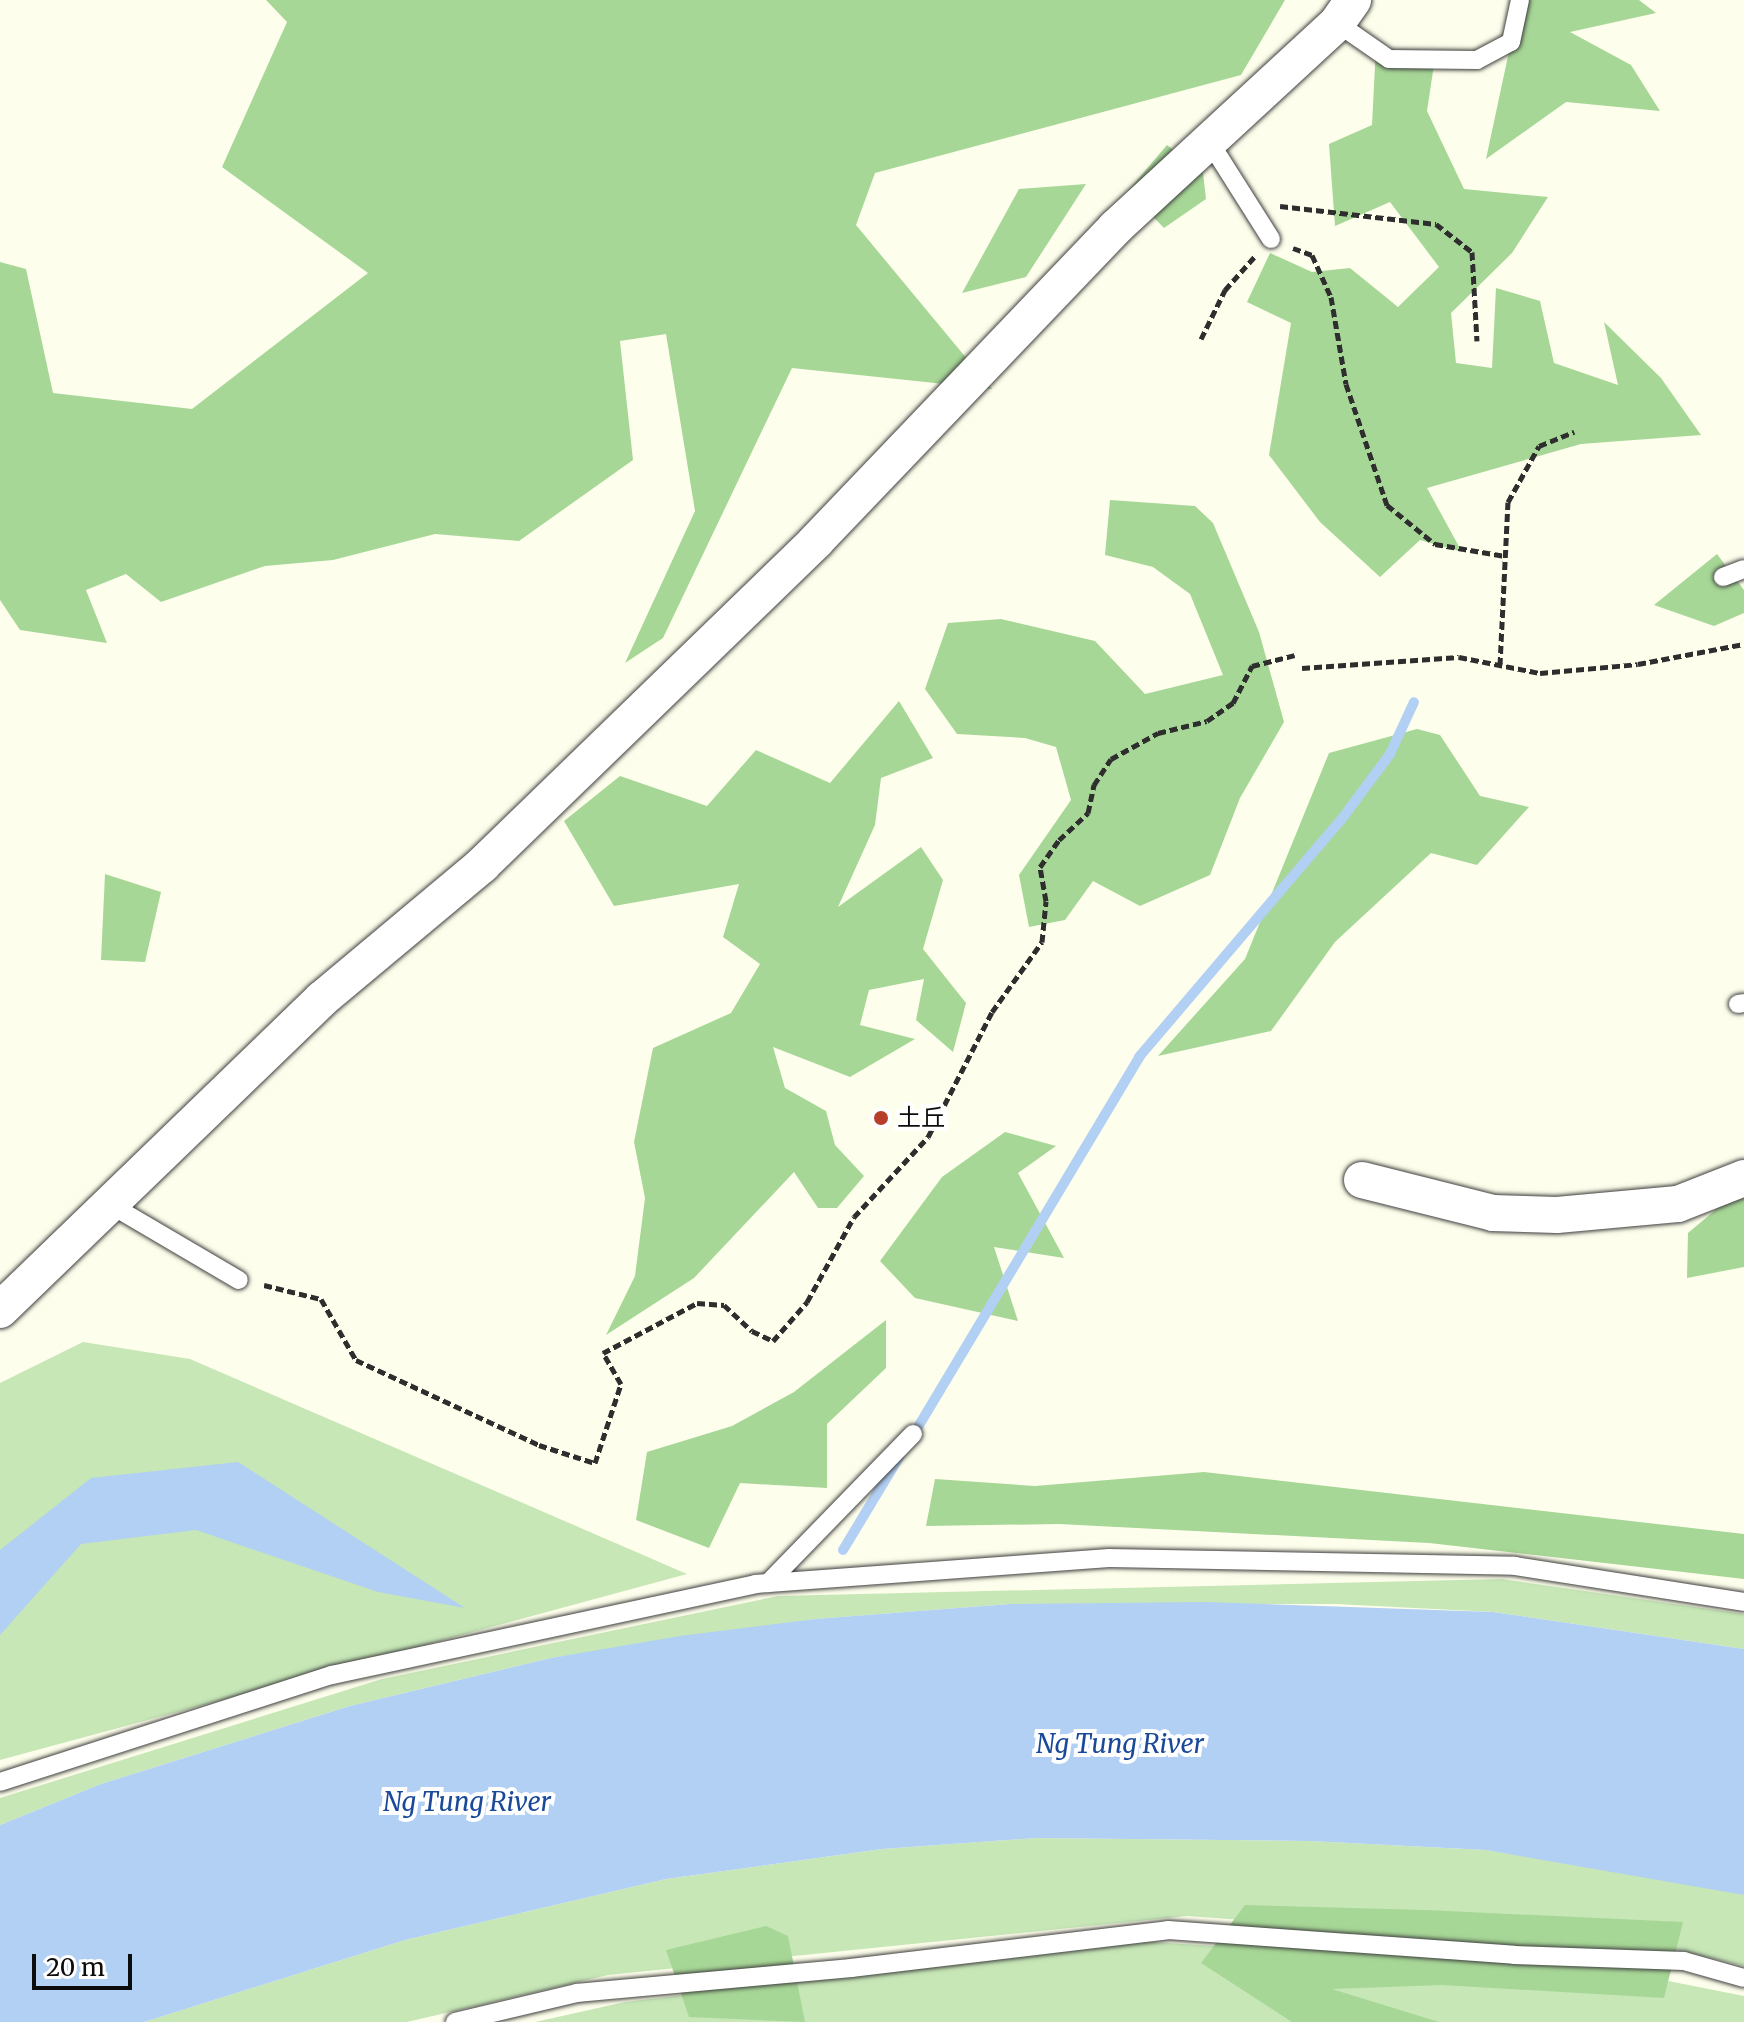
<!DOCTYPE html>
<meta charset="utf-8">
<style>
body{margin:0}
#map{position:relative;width:1744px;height:2022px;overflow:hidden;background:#fefeec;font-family:Merriweather,"Noto Sans SC",serif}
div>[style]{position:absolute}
.green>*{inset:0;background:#c7e7b7}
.forest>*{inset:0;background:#a7d797}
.water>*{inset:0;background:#b2cff4}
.stream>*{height:10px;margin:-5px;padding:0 5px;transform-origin:5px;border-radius:5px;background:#b2cff4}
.path>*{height:5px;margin-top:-2.5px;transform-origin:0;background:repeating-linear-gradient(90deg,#2e2e2e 0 8px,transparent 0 12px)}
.roads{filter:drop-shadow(0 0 2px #3f3f3f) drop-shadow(0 0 2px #3f3f3f)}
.lane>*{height:18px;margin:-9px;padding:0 9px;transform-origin:9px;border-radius:9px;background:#fff}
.street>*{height:36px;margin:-18px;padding:0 18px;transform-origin:18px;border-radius:18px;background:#fff}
.dots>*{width:22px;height:22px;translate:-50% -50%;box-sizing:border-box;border:4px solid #fff;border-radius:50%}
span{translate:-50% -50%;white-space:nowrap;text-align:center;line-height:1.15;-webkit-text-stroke:8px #fff;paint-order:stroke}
.poi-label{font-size:24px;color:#0c0c0c}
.left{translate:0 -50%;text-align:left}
.water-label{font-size:26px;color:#1a4999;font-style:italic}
.scale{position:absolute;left:32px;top:1954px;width:100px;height:36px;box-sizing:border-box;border:4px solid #0c0c0c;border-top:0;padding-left:10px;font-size:24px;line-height:28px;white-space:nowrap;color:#0c0c0c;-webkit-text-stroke:6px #fff;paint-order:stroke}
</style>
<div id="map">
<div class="green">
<i style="clip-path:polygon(83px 1342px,190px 1359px,687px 1574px,0 1760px,0 1383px)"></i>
<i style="clip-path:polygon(1502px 1579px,1744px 1614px,1744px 1649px,1493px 1612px,1336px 1604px,1010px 1604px,815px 1619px,551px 1658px,350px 1706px,101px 1784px,0 1825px,0 1798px,382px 1679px,778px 1596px)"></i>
<i style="clip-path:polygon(1036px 1838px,1310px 1841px,1486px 1850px,1670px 1879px,1744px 1895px,1744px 1966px,1682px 1951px,1187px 1916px,608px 1975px,407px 2022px,144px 2022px,405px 1940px,666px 1879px,882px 1849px)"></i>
<i style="clip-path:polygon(1139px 1941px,1633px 1974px,1744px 1996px,1744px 2022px,535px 2022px,625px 2002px)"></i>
</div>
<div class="forest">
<i style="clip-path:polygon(266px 0,1285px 0,1241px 75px,875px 173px,856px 225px,992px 389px,792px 368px,663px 638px,625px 663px,695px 511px,666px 334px,620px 341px,633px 460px,519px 541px,435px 534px,333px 560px,265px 566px,161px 602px,126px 574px,86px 590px,107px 643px,20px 630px,0 600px,0 262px,26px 269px,53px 393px,192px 409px,368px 273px,222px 167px,287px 22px)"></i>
<i style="clip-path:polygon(1520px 0,1639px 0,1656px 13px,1570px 32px,1631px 65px,1660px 111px,1566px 102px,1486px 159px)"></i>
<i style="clip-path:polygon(1376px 46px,1435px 58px,1427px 111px,1464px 189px,1548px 197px,1512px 253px,1451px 313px,1456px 363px,1492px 368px,1496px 288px,1540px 301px,1554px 363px,1618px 385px,1604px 322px,1661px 378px,1701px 435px,1581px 444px,1427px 488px,1462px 552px,1420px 540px,1380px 577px,1320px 522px,1269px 455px,1291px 323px,1247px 302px,1270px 253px,1312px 272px,1350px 268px,1398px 307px,1439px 267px,1390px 202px,1335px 226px,1329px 144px,1372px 125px)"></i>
<i style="clip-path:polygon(1167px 145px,1203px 173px,1206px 199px,1164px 228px,1128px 191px)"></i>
<i style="clip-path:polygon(1086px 184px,1026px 277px,962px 293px,1019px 189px)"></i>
<i style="clip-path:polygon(1110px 500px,1195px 506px,1213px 523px,1259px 632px,1284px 722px,1240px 798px,1210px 875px,1140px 906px,1093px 881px,1065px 920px,1029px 927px,1019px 875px,1071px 800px,1056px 747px,1025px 738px,957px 734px,925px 689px,948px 623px,1001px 619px,1095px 641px,1145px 694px,1223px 675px,1190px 594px,1153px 567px,1105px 555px)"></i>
<i style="clip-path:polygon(1717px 554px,1744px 590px,1744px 613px,1714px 626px,1654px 605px)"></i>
<i style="clip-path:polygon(899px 701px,933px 758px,881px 778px,875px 825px,838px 907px,921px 847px,943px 880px,923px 949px,966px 1003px,953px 1052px,916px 1020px,924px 979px,869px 990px,860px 1025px,915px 1039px,850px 1077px,773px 1047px,785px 1088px,826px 1111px,835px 1145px,864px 1176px,837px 1208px,818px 1208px,794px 1172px,694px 1278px,606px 1335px,635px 1276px,645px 1198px,634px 1142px,653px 1048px,731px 1013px,760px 964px,723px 937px,739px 884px,614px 906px,564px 821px,620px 776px,707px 806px,756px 750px,830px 783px)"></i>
<i style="clip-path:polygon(1417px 729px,1440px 735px,1480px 796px,1529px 807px,1477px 865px,1431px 853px,1335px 942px,1271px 1031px,1158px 1056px,1245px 959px,1329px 753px)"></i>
<i style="clip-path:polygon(105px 874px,161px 892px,145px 962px,101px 960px)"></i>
<i style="clip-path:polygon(1005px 1132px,1056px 1146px,1018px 1173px,1064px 1258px,994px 1247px,1018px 1321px,915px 1298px,880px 1261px,942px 1177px)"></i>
<i style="clip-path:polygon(1744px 1186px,1744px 1267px,1687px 1278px,1688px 1233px)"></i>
<i style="clip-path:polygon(886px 1320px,886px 1368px,827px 1424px,827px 1488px,740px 1483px,709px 1548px,636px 1520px,647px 1452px,732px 1426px,794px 1392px)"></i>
<i style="clip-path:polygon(1204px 1472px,1744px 1534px,1744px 1579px,1429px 1543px,1059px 1524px,926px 1526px,935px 1479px,1035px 1486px)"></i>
<i style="clip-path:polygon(1245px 1905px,1425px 1910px,1683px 1922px,1664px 1998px,1442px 1985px,1332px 1989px,1439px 2022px,1292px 2022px,1201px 1963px)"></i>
<i style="clip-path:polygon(766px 1926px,788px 1936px,805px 2022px,689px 2017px,666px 1950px)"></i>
</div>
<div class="water">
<i style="clip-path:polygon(238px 1462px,465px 1608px,378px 1592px,196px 1530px,81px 1544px,0 1635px,0 1550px,91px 1478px)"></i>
<i style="clip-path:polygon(1206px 1602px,1493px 1612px,1744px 1649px,1744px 1895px,1486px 1850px,1310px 1841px,1036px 1838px,882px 1849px,666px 1879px,405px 1940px,144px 2022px,0 2022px,0 1825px,101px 1784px,350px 1706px,551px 1658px,680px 1636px,815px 1619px,1010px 1604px)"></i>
</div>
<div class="stream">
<i style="left:912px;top:1437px;width:443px;rotate:-59.1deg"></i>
<i style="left:1139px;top:1057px;width:311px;rotate:-49.6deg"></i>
<i style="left:1341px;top:820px;width:82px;rotate:-53.4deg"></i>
<i style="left:1390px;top:754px;width:57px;rotate:-65.2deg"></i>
<i style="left:843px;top:1550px;width:109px;rotate:-58.9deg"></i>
</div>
<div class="path">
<i style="left:1280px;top:206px;width:157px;rotate:6.6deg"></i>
<i style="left:1436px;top:224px;width:46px;rotate:37.9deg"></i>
<i style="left:1472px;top:252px;width:89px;rotate:86.8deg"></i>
<i style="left:1293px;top:248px;width:20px;rotate:20deg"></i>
<i style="left:1312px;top:255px;width:46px;rotate:65.7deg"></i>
<i style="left:1331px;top:297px;width:88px;rotate:80.2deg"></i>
<i style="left:1346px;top:384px;width:128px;rotate:71.3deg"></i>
<i style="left:1387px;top:505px;width:62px;rotate:39.1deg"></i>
<i style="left:1435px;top:544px;width:71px;rotate:9.7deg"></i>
<i style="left:1201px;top:339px;width:55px;rotate:-63.9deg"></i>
<i style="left:1225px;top:290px;width:47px;rotate:-48.5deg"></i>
<i style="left:1500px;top:665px;width:163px;rotate:-87.2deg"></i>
<i style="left:1508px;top:502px;width:64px;rotate:-61deg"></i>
<i style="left:1539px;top:446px;width:38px;rotate:-22deg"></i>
<i style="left:1302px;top:668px;width:157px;rotate:-4deg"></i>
<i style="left:1459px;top:657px;width:83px;rotate:11.2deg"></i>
<i style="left:1540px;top:673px;width:98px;rotate:-5.2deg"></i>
<i style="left:1638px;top:664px;width:108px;rotate:-10.7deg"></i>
<i style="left:264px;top:1285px;width:59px;rotate:13.8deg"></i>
<i style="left:321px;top:1299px;width:70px;rotate:60.2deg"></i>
<i style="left:356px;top:1360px;width:202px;rotate:24.9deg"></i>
<i style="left:539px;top:1445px;width:59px;rotate:17.8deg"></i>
<i style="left:595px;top:1463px;width:83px;rotate:-71.8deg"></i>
<i style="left:621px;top:1384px;width:36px;rotate:-120deg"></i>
<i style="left:603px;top:1353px;width:106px;rotate:-28deg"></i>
<i style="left:697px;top:1303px;width:27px;rotate:4deg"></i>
<i style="left:724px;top:1305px;width:38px;rotate:43deg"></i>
<i style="left:752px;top:1331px;width:23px;rotate:25deg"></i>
<i style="left:773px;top:1341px;width:52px;rotate:-48.9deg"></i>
<i style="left:807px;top:1302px;width:97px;rotate:-61.1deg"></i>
<i style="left:854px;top:1217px;width:109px;rotate:-47.2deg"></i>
<i style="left:928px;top:1137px;width:140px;rotate:-62.9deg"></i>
<i style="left:992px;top:1012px;width:86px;rotate:-54.5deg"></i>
<i style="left:1042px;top:942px;width:41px;rotate:-84.4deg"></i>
<i style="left:1046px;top:901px;width:35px;rotate:-100deg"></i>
<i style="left:1040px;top:867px;width:33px;rotate:-55deg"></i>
<i style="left:1059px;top:840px;width:40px;rotate:-43deg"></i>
<i style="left:1088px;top:813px;width:29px;rotate:-78deg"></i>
<i style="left:1094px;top:785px;width:31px;rotate:-57deg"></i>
<i style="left:1111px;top:759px;width:54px;rotate:-29deg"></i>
<i style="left:1158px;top:733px;width:50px;rotate:-13.8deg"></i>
<i style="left:1207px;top:721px;width:32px;rotate:-35deg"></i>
<i style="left:1233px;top:703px;width:42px;rotate:-62.8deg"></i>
<i style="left:1252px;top:666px;width:44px;rotate:-14.3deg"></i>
</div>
<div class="roads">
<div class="lane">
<i style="left:1337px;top:23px;width:63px;rotate:34.7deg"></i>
<i style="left:1389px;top:59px;width:88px;rotate:0.7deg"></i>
<i style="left:1477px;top:60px;width:38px;rotate:-28deg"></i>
<i style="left:1511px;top:42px;width:43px;rotate:-77.9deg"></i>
<i style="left:1209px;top:141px;width:116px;rotate:57.7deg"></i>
<i style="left:1723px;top:577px;width:22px;rotate:-21deg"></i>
<i style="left:1738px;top:1004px;width:6px;rotate:-9deg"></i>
<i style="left:111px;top:1205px;width:148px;rotate:30.4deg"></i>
<i style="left:768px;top:1583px;width:208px;rotate:-45.8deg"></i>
<i style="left:0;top:1782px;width:349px;rotate:-17.9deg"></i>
<i style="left:332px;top:1675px;width:433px;rotate:-12.1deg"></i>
<i style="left:755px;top:1584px;width:355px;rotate:-4.2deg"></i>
<i style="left:1109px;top:1558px;width:406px;rotate:1.1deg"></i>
<i style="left:1515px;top:1566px;width:232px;rotate:8.9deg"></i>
<i style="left:455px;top:2022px;width:125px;rotate:-13.4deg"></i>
<i style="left:577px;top:1993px;width:275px;rotate:-5.2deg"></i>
<i style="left:851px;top:1968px;width:319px;rotate:-6.8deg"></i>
<i style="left:1168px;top:1930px;width:347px;rotate:4.1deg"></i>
<i style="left:1514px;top:1955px;width:170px;rotate:2deg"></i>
<i style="left:1684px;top:1961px;width:62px;rotate:15.8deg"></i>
</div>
<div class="street">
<i style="left:1362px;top:1180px;width:135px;rotate:14.1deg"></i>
<i style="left:1493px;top:1213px;width:64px;rotate:1.8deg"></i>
<i style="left:1557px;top:1215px;width:121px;rotate:-5.2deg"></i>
<i style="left:1678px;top:1204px;width:71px;rotate:-21.5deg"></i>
<i style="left:0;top:1310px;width:448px;rotate:-44deg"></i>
<i style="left:322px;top:999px;width:209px;rotate:-39.9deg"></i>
<i style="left:482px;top:865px;width:465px;rotate:-44.1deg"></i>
<i style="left:816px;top:541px;width:433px;rotate:-46.3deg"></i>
<i style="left:1115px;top:228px;width:302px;rotate:-42.7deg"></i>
<i style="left:1337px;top:23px;width:28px;rotate:-55deg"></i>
</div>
</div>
<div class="dots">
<i style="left:881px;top:1118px;background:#b73e29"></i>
</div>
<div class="poi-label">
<span class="left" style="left:897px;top:1118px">土丘</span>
</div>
<div class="water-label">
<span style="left:1120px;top:1744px">Ng Tung River</span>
<span style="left:467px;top:1802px">Ng Tung River</span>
</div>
<div class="scale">20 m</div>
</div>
